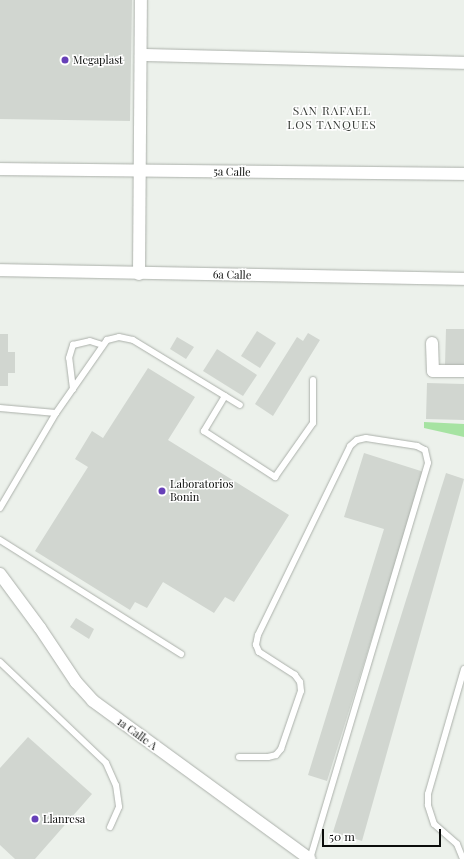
<!DOCTYPE html>
<style>
body{margin:0}
#map{position:relative;width:464px;height:859px;overflow:hidden;background:#ecf1eb;font-family:"Playfair Display",serif}
div>[style]{position:absolute}
.green>*{inset:0;background:#a6e3a2}
.building>*{inset:0;background:#d1d6d0}
.roads{filter:drop-shadow(0 0 1px #abb0aa) drop-shadow(0 0 1px #abb0aa)}
.service>*{height:6px;margin:-3px;padding:0 3px;transform-origin:3px;border-radius:3px;background:#fff}
.minor>*{height:12px;margin:-6px;padding:0 6px;transform-origin:6px;border-radius:6px;background:#fff}
.dots>*{width:11px;height:11px;translate:-50% -50%;box-sizing:border-box;border:2px solid #fff;border-radius:50%}
span{translate:-50% -50%;white-space:nowrap;text-align:center;line-height:1.15;-webkit-text-stroke:3px #fff;paint-order:stroke}
.poi-label{font-size:11px;color:#0b0d0b}
.left{translate:0 -50%;text-align:left}
.street-label{font-size:11px;color:#0b0d0b}
.neighbourhood-label{font-size:12px;color:#373b36;letter-spacing:1px}
.scale{position:absolute;left:322px;top:829px;width:119px;height:18px;box-sizing:border-box;border:2px solid #0b0d0b;border-top:0;padding-left:5px;font-size:12px;line-height:14px;white-space:nowrap;color:#0b0d0b;-webkit-text-stroke:3px #fff;paint-order:stroke}
</style>
<div id="map">
<div class="green">
<i style="clip-path:polygon(424px 422px,464px 424px,464px 437px,424px 428px)"></i>
</div>
<div class="building">
<i style="clip-path:polygon(0 0,132px 0,130px 121px,0 119px)"></i>
<i style="clip-path:polygon(446px 329px,464px 329px,464px 365px,445px 365px)"></i>
<i style="clip-path:polygon(257px 331px,276px 343px,260px 368px,241px 356px)"></i>
<i style="clip-path:polygon(308px 333px,320px 340px,273px 416px,255px 404px,297px 337px,303px 341px)"></i>
<i style="clip-path:polygon(0 334px,8px 334px,8px 352px,15px 352px,15px 373px,8px 373px,8px 386px,0 386px)"></i>
<i style="clip-path:polygon(177px 337px,194px 347px,186px 359px,170px 349px)"></i>
<i style="clip-path:polygon(217px 349px,257px 375px,243px 396px,203px 371px)"></i>
<i style="clip-path:polygon(148px 368px,195px 397px,168px 440px,289px 515px,234px 602px,225px 597px,214px 613px,163px 582px,147px 608px,135px 602px,130px 610px,35px 551px,88px 467px,75px 459px,92px 431px,103px 438px)"></i>
<i style="clip-path:polygon(427px 383px,464px 384px,464px 420px,426px 419px)"></i>
<i style="clip-path:polygon(364px 453px,424px 472px,327px 781px,308px 775px,384px 529px,344px 517px)"></i>
<i style="clip-path:polygon(446px 473px,464px 479px,362px 841px,333px 832px)"></i>
<i style="clip-path:polygon(76px 618px,94px 629px,89px 639px,70px 627px)"></i>
<i style="clip-path:polygon(28px 737px,92px 794px,35px 859px,15px 859px,0 845px,0 768px)"></i>
</div>
<div class="roads">
<div class="service">
<i style="left:73px;top:389px;width:31px;rotate:-97deg"></i>
<i style="left:69px;top:358px;width:14px;rotate:-73deg"></i>
<i style="left:73px;top:345px;width:17px;rotate:-13deg"></i>
<i style="left:90px;top:341px;width:13px;rotate:18deg"></i>
<i style="left:225px;top:396px;width:41px;rotate:121deg"></i>
<i style="left:204px;top:431px;width:85px;rotate:32.9deg"></i>
<i style="left:275px;top:477px;width:66px;rotate:-54.9deg"></i>
<i style="left:313px;top:423px;width:43px;rotate:-90deg"></i>
<i style="left:0;top:408px;width:56px;rotate:5.1deg"></i>
<i style="left:0;top:508px;width:110px;rotate:-59.5deg"></i>
<i style="left:56px;top:413px;width:89px;rotate:-55.1deg"></i>
<i style="left:107px;top:340px;width:12px;rotate:-14deg"></i>
<i style="left:119px;top:337px;width:14px;rotate:12deg"></i>
<i style="left:133px;top:340px;width:125px;rotate:31.3deg"></i>
<i style="left:0;top:540px;width:214px;rotate:32.2deg"></i>
<i style="left:0;top:662px;width:146px;rotate:43.6deg"></i>
<i style="left:106px;top:763px;width:24px;rotate:66deg"></i>
<i style="left:116px;top:785px;width:22px;rotate:82deg"></i>
<i style="left:119px;top:807px;width:22px;rotate:114deg"></i>
<i style="left:239px;top:757px;width:29px"></i>
<i style="left:268px;top:757px;width:8px;rotate:-14deg"></i>
<i style="left:276px;top:755px;width:8px;rotate:-50deg"></i>
<i style="left:281px;top:749px;width:61px;rotate:-71deg"></i>
<i style="left:301px;top:691px;width:9px;rotate:-96deg"></i>
<i style="left:300px;top:682px;width:9px;rotate:-126deg"></i>
<i style="left:295px;top:675px;width:43px;rotate:-147.4deg"></i>
<i style="left:259px;top:652px;width:8px;rotate:-113deg"></i>
<i style="left:256px;top:645px;width:10px;rotate:-79deg"></i>
<i style="left:258px;top:635px;width:210px;rotate:-64deg"></i>
<i style="left:350px;top:446px;width:9px;rotate:-41deg"></i>
<i style="left:357px;top:440px;width:9px;rotate:-13deg"></i>
<i style="left:366px;top:438px;width:52px;rotate:8.9deg"></i>
<i style="left:417px;top:446px;width:9px;rotate:27deg"></i>
<i style="left:425px;top:450px;width:13px;rotate:77deg"></i>
<i style="left:428px;top:463px;width:413px;rotate:106.6deg"></i>
<i style="left:463px;top:859px;width:16px;rotate:-112deg"></i>
<i style="left:457px;top:844px;width:30px;rotate:-139deg"></i>
<i style="left:434px;top:824px;width:20px;rotate:-108deg"></i>
<i style="left:428px;top:805px;width:11px;rotate:-90deg"></i>
<i style="left:428px;top:794px;width:130px;rotate:-73.9deg"></i>
</div>
<div class="minor">
<i style="left:141px;top:55px;width:323px;rotate:1.4deg"></i>
<i style="left:0;top:169px;width:464px;rotate:0.6deg"></i>
<i style="left:0;top:270px;width:464px;rotate:1.1deg"></i>
<i style="left:139px;top:274px;width:274px;rotate:-89.6deg"></i>
<i style="left:432px;top:343px;width:28px;rotate:88deg"></i>
<i style="left:433px;top:371px;width:31px"></i>
<i style="left:0;top:574px;width:67px;rotate:53.5deg"></i>
<i style="left:40px;top:628px;width:65px;rotate:56.3deg"></i>
<i style="left:76px;top:682px;width:25px;rotate:48deg"></i>
<i style="left:93px;top:701px;width:268px;rotate:36.1deg"></i>
</div>
</div>
<div class="dots">
<i style="left:65px;top:60px;background:#6740b8"></i>
<i style="left:162px;top:491px;background:#6740b8"></i>
<i style="left:35px;top:819px;background:#6740b8"></i>
</div>
<div class="poi-label">
<span class="left" style="left:73px;top:60px">Megaplast</span>
<span class="left" style="left:170px;top:491px">Laboratorios<br>Bonin</span>
<span class="left" style="left:43px;top:819px">Llanresa</span>
</div>
<div class="street-label">
<span style="left:232px;top:172px;rotate:1deg">5a Calle</span>
<span style="left:232px;top:275px;rotate:1deg">6a Calle</span>
<span style="left:137px;top:734px;rotate:36deg">1a Calle A</span>
</div>
<div class="neighbourhood-label">
<span style="left:332px;top:118px">SAN RAFAEL<br>LOS TANQUES</span>
</div>
<div class="scale">50 m</div>
</div>
